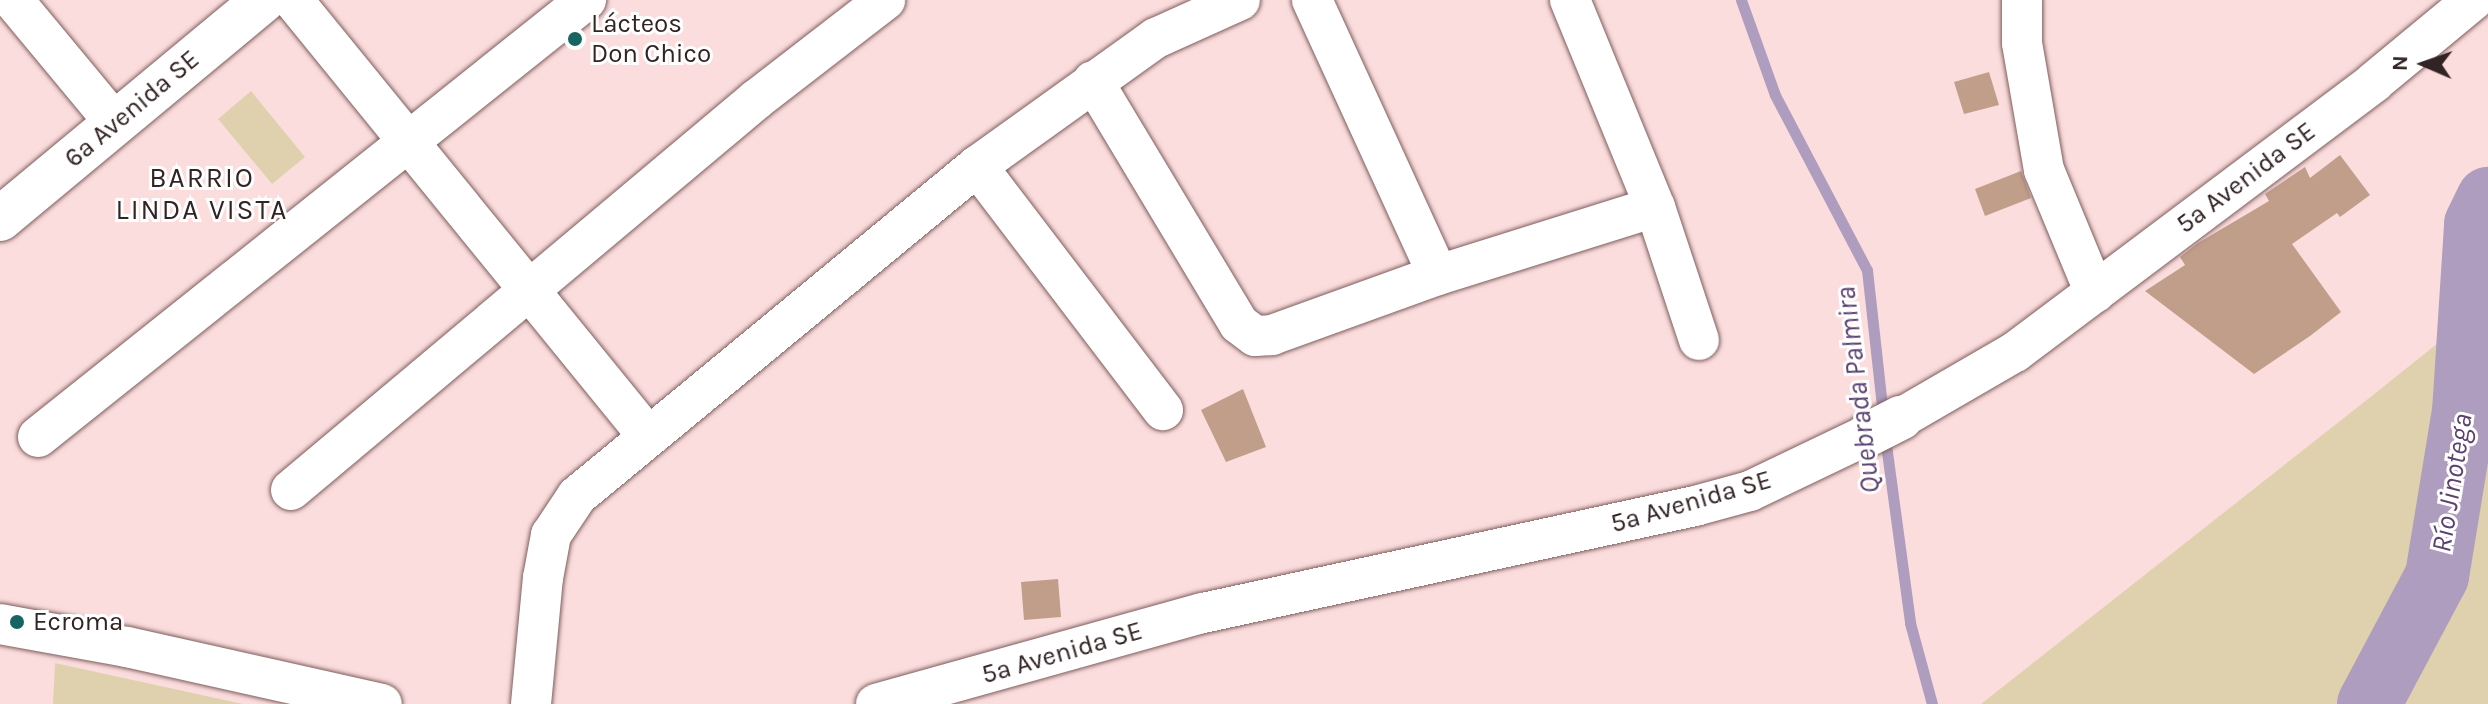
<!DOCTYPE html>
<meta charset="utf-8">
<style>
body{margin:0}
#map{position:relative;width:2488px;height:704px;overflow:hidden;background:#fcdddd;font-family:Karla,sans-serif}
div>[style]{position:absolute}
.green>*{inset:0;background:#e0d1ae}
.stream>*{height:11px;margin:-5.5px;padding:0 5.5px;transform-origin:5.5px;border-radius:5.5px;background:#ae9dbe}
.river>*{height:64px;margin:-32px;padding:0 32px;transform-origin:32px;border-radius:32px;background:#ae9dbe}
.building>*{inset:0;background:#c19e89}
.roads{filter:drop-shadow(0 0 2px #7e5d5d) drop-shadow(0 0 2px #7e5d5d)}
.minor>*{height:40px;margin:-20px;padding:0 20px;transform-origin:20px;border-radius:20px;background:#fff}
.tertiary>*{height:44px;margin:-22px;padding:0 22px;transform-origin:22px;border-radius:22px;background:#fff}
.dots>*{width:22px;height:22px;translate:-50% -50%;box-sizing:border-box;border:4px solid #fff;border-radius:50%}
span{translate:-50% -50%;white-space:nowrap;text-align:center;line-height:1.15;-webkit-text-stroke:6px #fff;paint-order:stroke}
.poi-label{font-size:26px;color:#322324}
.left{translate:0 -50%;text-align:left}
.street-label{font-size:26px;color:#322324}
.neighbourhood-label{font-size:28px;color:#322324;letter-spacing:2px}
.water-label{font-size:28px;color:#5b4270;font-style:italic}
.north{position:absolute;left:2384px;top:24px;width:80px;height:80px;-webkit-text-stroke:6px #fff;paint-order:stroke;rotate:272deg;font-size:22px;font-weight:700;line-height:32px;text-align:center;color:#322324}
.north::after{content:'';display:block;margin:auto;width:28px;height:36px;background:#322324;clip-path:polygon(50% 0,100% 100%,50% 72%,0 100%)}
</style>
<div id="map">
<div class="green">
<i style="clip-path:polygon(251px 91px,305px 157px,272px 184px,218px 119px)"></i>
<i style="clip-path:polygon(2488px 303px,2488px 704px,1981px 704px,2373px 395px)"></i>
<i style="clip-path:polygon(55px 663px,243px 704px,53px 704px)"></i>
</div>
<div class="stream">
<i style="left:1741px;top:0;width:101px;rotate:70.3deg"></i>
<i style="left:1775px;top:95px;width:198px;rotate:62.3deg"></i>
<i style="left:1867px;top:270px;width:147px;rotate:83.7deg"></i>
<i style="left:1885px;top:437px;width:188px;rotate:82.3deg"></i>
<i style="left:1910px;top:623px;width:84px;rotate:74.8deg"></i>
</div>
<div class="river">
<i style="left:2369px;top:704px;width:145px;rotate:-62deg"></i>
<i style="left:2437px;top:576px;width:166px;rotate:-80.7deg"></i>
<i style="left:2464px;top:412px;width:188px;rotate:-86.3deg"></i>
<i style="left:2476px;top:224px;width:28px;rotate:-64deg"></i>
</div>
<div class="building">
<i style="clip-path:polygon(1989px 72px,1999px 105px,1964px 114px,1954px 82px)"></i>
<i style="clip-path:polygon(2340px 155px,2370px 195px,2340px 217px,2337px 213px,2292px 244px,2341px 312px,2310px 336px,2254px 374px,2145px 291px,2185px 265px,2180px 257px,2198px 243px,2269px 201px,2265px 194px,2305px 167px,2310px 178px)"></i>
<i style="clip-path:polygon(2021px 171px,2031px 198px,1985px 216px,1975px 189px)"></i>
<i style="clip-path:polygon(1243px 389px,1266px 447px,1226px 462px,1201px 410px)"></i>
<i style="clip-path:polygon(1058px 579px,1061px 617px,1024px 620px,1021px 582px)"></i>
</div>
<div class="roads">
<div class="minor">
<i style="left:13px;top:0;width:160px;rotate:50.3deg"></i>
<i style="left:293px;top:0;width:561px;rotate:50.86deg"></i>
<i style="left:1312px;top:0;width:302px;rotate:65.4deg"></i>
<i style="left:1570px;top:0;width:224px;rotate:67.7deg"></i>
<i style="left:1655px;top:207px;width:140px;rotate:71.7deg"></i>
<i style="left:2022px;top:0;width:43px;rotate:90deg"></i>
<i style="left:2022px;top:43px;width:129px;rotate:80.2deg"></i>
<i style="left:2044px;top:170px;width:133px;rotate:67.5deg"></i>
<i style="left:1093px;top:81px;width:283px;rotate:59deg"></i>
<i style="left:1239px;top:324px;width:20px;rotate:37deg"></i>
<i style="left:1255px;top:336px;width:17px;rotate:-3deg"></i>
<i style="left:1272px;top:335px;width:177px;rotate:-19.9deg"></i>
<i style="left:1438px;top:275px;width:227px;rotate:-17.4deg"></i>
<i style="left:977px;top:166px;width:307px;rotate:52.7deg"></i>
<i style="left:1901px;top:418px;width:132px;rotate:-30.1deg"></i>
<i style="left:2015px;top:352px;width:449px;rotate:-36.9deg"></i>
<i style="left:2374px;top:82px;width:129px;rotate:-39.6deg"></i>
<i style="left:38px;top:437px;width:701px;rotate:-38.57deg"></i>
<i style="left:291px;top:490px;width:608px;rotate:-40deg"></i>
<i style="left:757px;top:99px;width:162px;rotate:-37.7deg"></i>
<i style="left:0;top:624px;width:129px;rotate:10.3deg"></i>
<i style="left:127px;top:647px;width:261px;rotate:12.6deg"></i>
<i style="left:531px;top:704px;width:127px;rotate:-84.6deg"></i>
<i style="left:543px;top:578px;width:44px;rotate:-79.5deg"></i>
<i style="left:551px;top:535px;width:47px;rotate:-56.3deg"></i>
<i style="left:577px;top:496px;width:519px;rotate:-39.52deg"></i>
<i style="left:977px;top:166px;width:220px;rotate:-35.6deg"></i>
<i style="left:1156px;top:38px;width:92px;rotate:-24.3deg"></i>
<i style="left:876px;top:704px;width:339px;rotate:-15.6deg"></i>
<i style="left:1203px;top:613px;width:504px;rotate:-12.27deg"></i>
<i style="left:1695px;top:506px;width:57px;rotate:-15.3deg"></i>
<i style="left:1750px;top:491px;width:132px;rotate:-25.6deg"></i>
</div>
<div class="tertiary">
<i style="left:0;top:219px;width:343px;rotate:-39.7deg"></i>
<i style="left:1869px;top:434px;width:36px;rotate:-27deg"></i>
</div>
</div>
<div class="dots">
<i style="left:575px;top:39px;background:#176563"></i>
<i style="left:17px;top:622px;background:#176563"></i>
</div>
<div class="poi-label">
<span class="left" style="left:591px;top:39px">Lácteos<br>Don Chico</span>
<span class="left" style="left:33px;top:622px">Ecroma</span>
</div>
<div class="street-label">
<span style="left:132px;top:109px;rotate:-40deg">6a Avenida SE</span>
<span style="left:2246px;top:178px;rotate:-37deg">5a Avenida SE</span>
<span style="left:1691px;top:502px;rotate:-16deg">5a Avenida SE</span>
<span style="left:1062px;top:653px;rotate:-16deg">5a Avenida SE</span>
</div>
<div class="neighbourhood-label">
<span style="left:202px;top:194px">BARRIO<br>LINDA VISTA</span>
</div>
<div class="water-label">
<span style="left:1858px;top:390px;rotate:-97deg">Quebrada Palmira</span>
<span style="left:2452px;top:483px;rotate:-81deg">Río Jinotega</span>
</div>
<div class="north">N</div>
</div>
